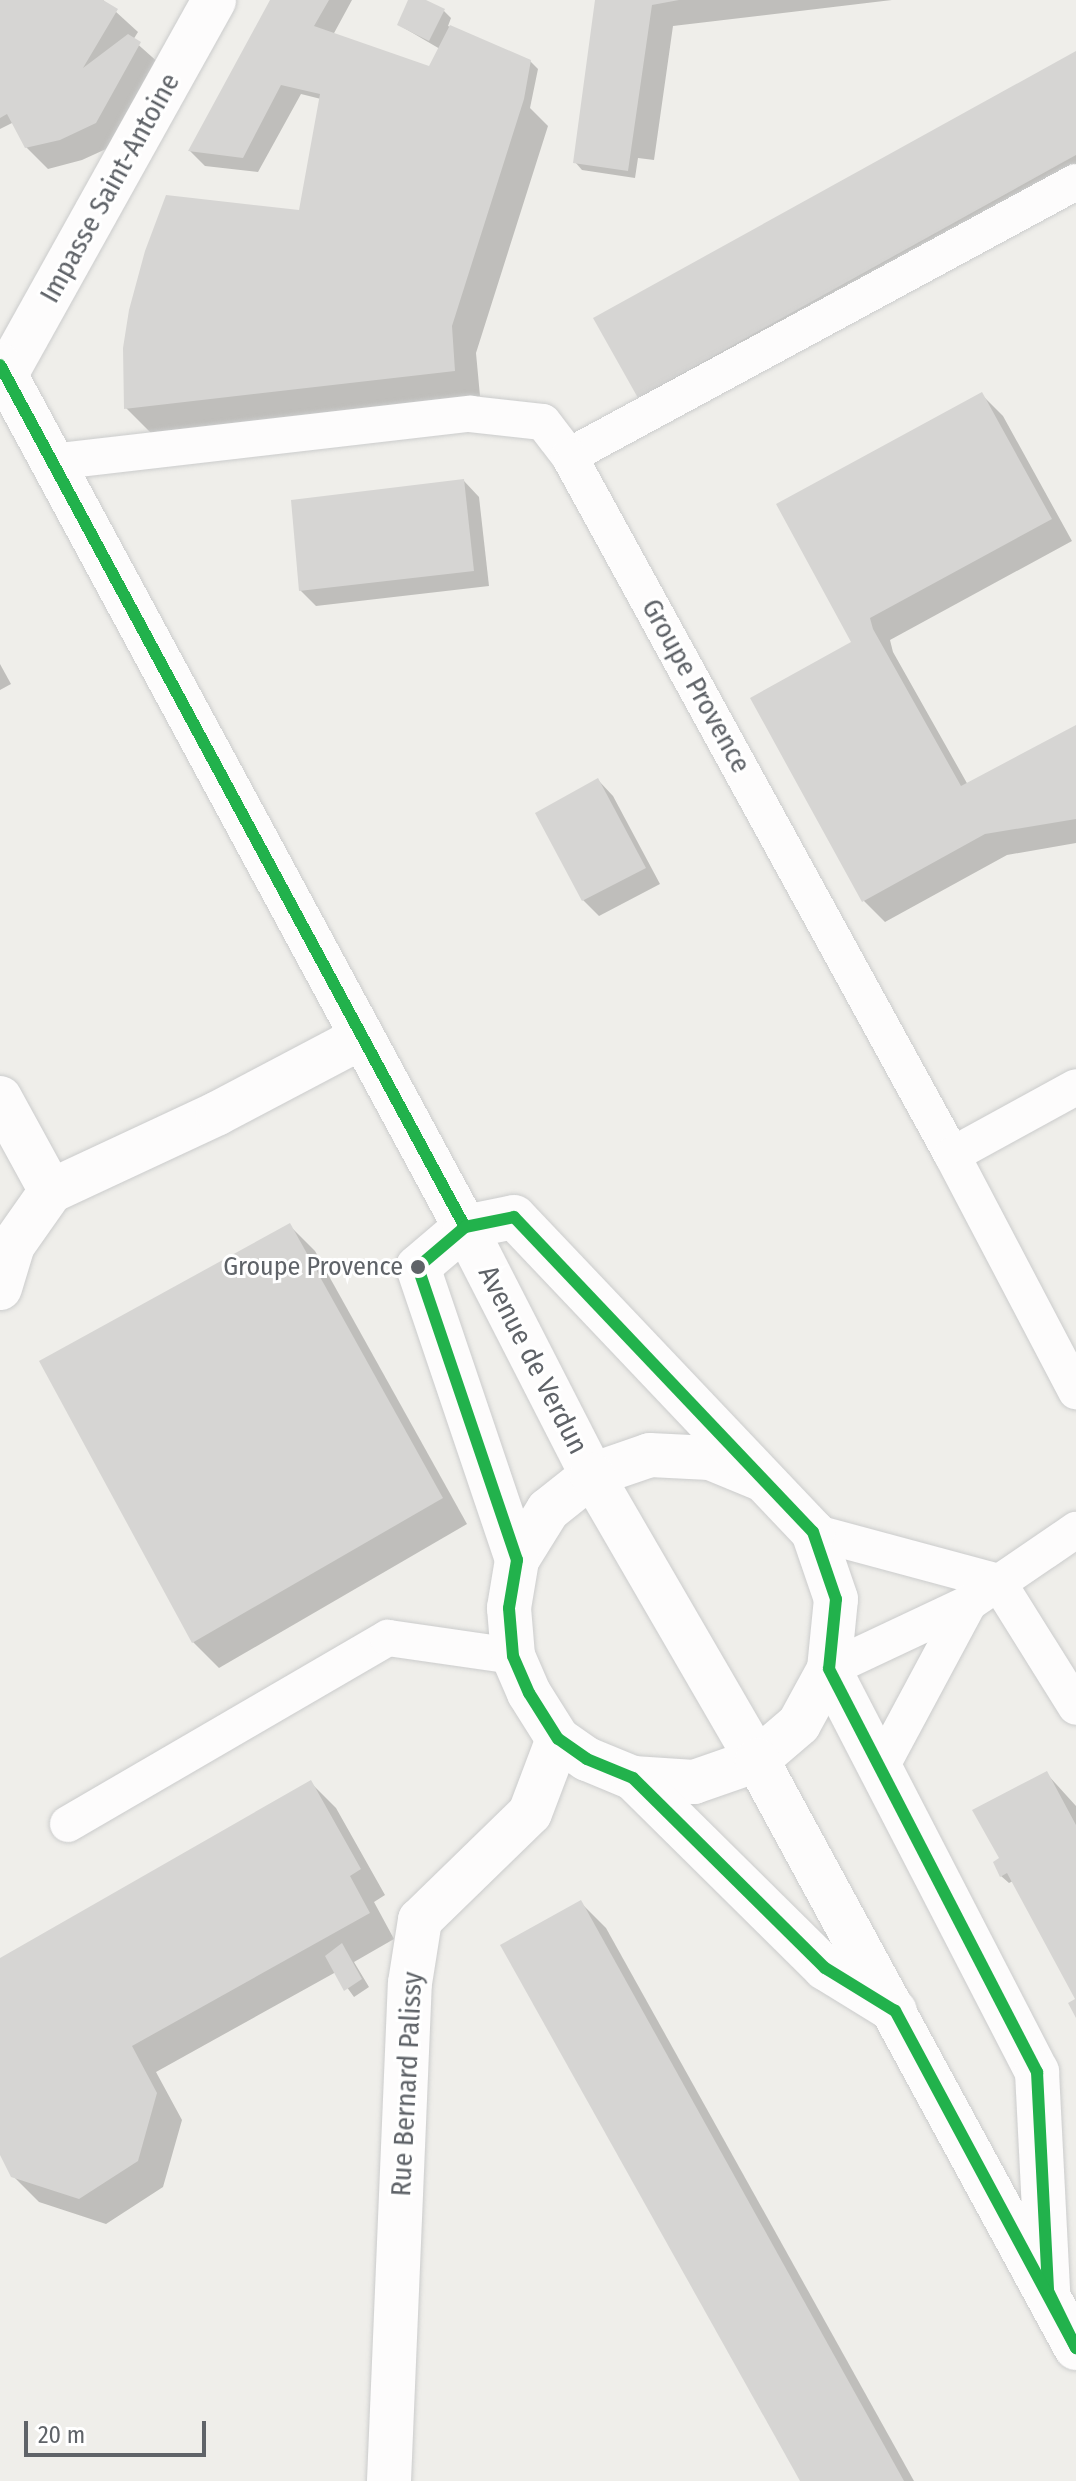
<!DOCTYPE html>
<style>
body{margin:0}
#map{position:relative;width:1076px;height:2481px;overflow:hidden;background:#efeeea;font-family:"Fira Sans Condensed",sans-serif}
div>[style]{position:absolute}
.shadow>*{inset:0;background:#0003}
.building>*{inset:0;background:#d6d5d3}
.roads{filter:drop-shadow(0 0 2px #cbcccc) drop-shadow(0 0 2px #cbcccc)}
.service>*{height:36px;margin:-18px;padding:0 18px;transform-origin:18px;border-radius:18px;background:#fdfcfc}
.minor>*{height:44px;margin:-22px;padding:0 22px;transform-origin:22px;border-radius:22px;background:#fdfcfc}
.secondary>*{height:44px;margin:-22px;padding:0 22px;transform-origin:22px;border-radius:22px;background:#fdfcfc}
.bus-1>*{height:12px;margin:-6px;padding:0 6px;transform-origin:6px;border-radius:6px;background:#22b24c}
.dots>*{width:22px;height:22px;translate:-50% -50%;box-sizing:border-box;border:4px solid #fff;border-radius:50%}
span{translate:-50% -50%;white-space:nowrap;text-align:center;line-height:1.15;-webkit-text-stroke:6px #fff;paint-order:stroke}
.bus-label{font-size:26px;color:#5f6368}
.right{translate:-100% -50%;text-align:right}
.street-label{font-size:28px;color:#5f6368}
.scale{position:absolute;left:24px;top:2421px;width:182px;height:36px;box-sizing:border-box;border:4px solid #5f6368;border-top:0;padding-left:10px;font-size:24px;line-height:28px;white-space:nowrap;color:#5f6368;-webkit-text-stroke:6px #fff;paint-order:stroke}
</style>
<div id="map">
<div class="shadow">
<i style="clip-path:polygon(0 0,103px 0,138px 32px,133px 40px,161px 65px,117px 144px,82px 160px,48px 169px,26px 147px,14px 122px,0 129px)"></i>
<i style="clip-path:polygon(273px 0,352px 0,333px 35px,430px 68px,440px 49px,399px 25px,411px 0,421px 0,444px 11px,451px 18px,448px 26px,530px 61px,538px 69px,530px 108px,548px 126px,476px 353px,480px 396px,152px 434px,126px 408px,301px 212px,321px 99px,301px 94px,258px 172px,205px 166px,190px 151px)"></i>
<i style="clip-path:polygon(597px 0,892px 0,673px 26px,654px 160px,638px 158px,635px 178px,582px 170px,575px 162px)"></i>
<i style="clip-path:polygon(1076px 53px,1076px 195px,665px 422px,639px 397px)"></i>
<i style="clip-path:polygon(982px 395px,1003px 416px,1072px 541px,890px 640px,893px 652px,968px 785px,1076px 727px,1076px 843px,1007px 855px,885px 922px,864px 901px,753px 698px,854px 643px)"></i>
<i style="clip-path:polygon(464px 481px,479px 497px,489px 586px,316px 606px,300px 590px)"></i>
<i style="clip-path:polygon(0 664px,11px 684px,0 690px)"></i>
<i style="clip-path:polygon(598px 780px,613px 796px,660px 884px,599px 916px,583px 900px)"></i>
<i style="clip-path:polygon(290px 1226px,315px 1251px,467px 1524px,219px 1668px,193px 1642px)"></i>
<i style="clip-path:polygon(1047px 1774px,1076px 1806px,1076px 1994px,1013px 1881px,1009px 1883px,1001px 1876px,1001px 1859px)"></i>
<i style="clip-path:polygon(310px 1782px,336px 1808px,385px 1895px,374px 1902px,394px 1939px,354px 1962px,369px 1987px,354px 1997px,336px 1972px,156px 2072px,182px 2120px,163px 2187px,106px 2224px,39px 2202px,13px 2176px,0 2151px,0 1961px)"></i>
<i style="clip-path:polygon(581px 1903px,606px 1928px,914px 2481px,802px 2481px)"></i>
</div>
<div class="building">
<i style="clip-path:polygon(0 0,103px 0,118px 9px,83px 68px,128px 34px,141px 42px,96px 123px,60px 140px,25px 148px,7px 114px,0 118px)"></i>
<i style="clip-path:polygon(270px 0,329px 0,314px 26px,429px 66px,450px 25px,531px 60px,524px 99px,452px 326px,455px 371px,124px 409px,123px 348px,129px 310px,145px 251px,166px 195px,299px 210px,320px 94px,281px 85px,243px 158px,188px 151px)"></i>
<i style="clip-path:polygon(408px 0,426px 0,445px 9px,429px 41px,397px 25px)"></i>
<i style="clip-path:polygon(595px 0,679px 0,652px 5px,628px 171px,573px 163px)"></i>
<i style="clip-path:polygon(1076px 51px,1076px 155px,638px 398px,593px 318px)"></i>
<i style="clip-path:polygon(982px 392px,1052px 519px,870px 618px,873px 629px,961px 786px,1076px 725px,1076px 819px,985px 834px,862px 902px,750px 698px,851px 642px,776px 504px)"></i>
<i style="clip-path:polygon(464px 479px,474px 571px,299px 591px,291px 500px)"></i>
<i style="clip-path:polygon(598px 778px,646px 868px,582px 901px,535px 813px)"></i>
<i style="clip-path:polygon(290px 1223px,443px 1498px,192px 1643px,39px 1361px)"></i>
<i style="clip-path:polygon(1047px 1771px,1076px 1825px,1076px 2018px,1068px 2003px,1075px 1999px,1007px 1873px,1000px 1877px,993px 1862px,999px 1858px,972px 1810px)"></i>
<i style="clip-path:polygon(311px 1780px,361px 1869px,350px 1876px,370px 1913px,132px 2046px,157px 2093px,138px 2161px,79px 2199px,11px 2177px,0 2155px,0 1958px)"></i>
<i style="clip-path:polygon(581px 1900px,904px 2481px,800px 2481px,500px 1945px)"></i>
<i style="clip-path:polygon(342px 1943px,362px 1979px,344px 1991px,325px 1956px)"></i>
</div>
<div class="roads">
<div class="service">
<i style="left:569px;top:456px;width:576px;rotate:-28.39deg"></i>
<i style="left:52px;top:462px;width:421px;rotate:-6.6deg"></i>
<i style="left:470px;top:414px;width:73px;rotate:6.3deg"></i>
<i style="left:543px;top:422px;width:43px;rotate:52.6deg"></i>
<i style="left:569px;top:456px;width:797px;rotate:61.28deg"></i>
<i style="left:952px;top:1155px;width:267px;rotate:62.3deg"></i>
<i style="left:952px;top:1155px;width:141px;rotate:-28.7deg"></i>
<i style="left:813px;top:1532px;width:192px;rotate:15.1deg"></i>
<i style="left:998px;top:1582px;width:147px;rotate:58deg"></i>
<i style="left:829px;top:1669px;width:155px;rotate:-25.2deg"></i>
<i style="left:969px;top:1603px;width:130px;rotate:-34.3deg"></i>
<i style="left:881px;top:1767px;width:186px;rotate:-61.8deg"></i>
<i style="left:68px;top:1824px;width:370px;rotate:-30.2deg"></i>
<i style="left:388px;top:1638px;width:126px;rotate:8.2deg"></i>
</div>
<div class="minor">
<i style="left:5px;top:376px;width:430px;rotate:-60.9deg"></i>
<i style="left:0;top:1098px;width:106px;rotate:61.3deg"></i>
<i style="left:51px;top:1191px;width:184px;rotate:-25deg"></i>
<i style="left:218px;top:1113px;width:163px;rotate:-27.8deg"></i>
<i style="left:0;top:1288px;width:45px;rotate:-73.2deg"></i>
<i style="left:13px;top:1245px;width:66px;rotate:-54.9deg"></i>
<i style="left:517px;top:1560px;width:59px;rotate:-58.2deg"></i>
<i style="left:548px;top:1510px;width:56px;rotate:-38.5deg"></i>
<i style="left:592px;top:1475px;width:61px;rotate:-19deg"></i>
<i style="left:650px;top:1455px;width:60px;rotate:2.9deg"></i>
<i style="left:710px;top:1458px;width:53px;rotate:22.2deg"></i>
<i style="left:829px;top:1669px;width:454px;rotate:62.7deg"></i>
<i style="left:1037px;top:2072px;width:219px;rotate:87.1deg"></i>
<i style="left:633px;top:1778px;width:61px;rotate:3.8deg"></i>
<i style="left:694px;top:1782px;width:67px;rotate:-19.2deg"></i>
<i style="left:757px;top:1760px;width:55px;rotate:-40.6deg"></i>
<i style="left:799px;top:1724px;width:63px;rotate:-61.4deg"></i>
<i style="left:829px;top:1669px;width:70px;rotate:-84.3deg"></i>
<i style="left:836px;top:1599px;width:71px;rotate:-108.9deg"></i>
<i style="left:813px;top:1532px;width:434px;rotate:-133.5deg"></i>
<i style="left:514px;top:1217px;width:50px;rotate:168.5deg"></i>
<i style="left:465px;top:1227px;width:62px;rotate:139.6deg"></i>
<i style="left:418px;top:1267px;width:309px;rotate:71.3deg"></i>
<i style="left:517px;top:1560px;width:49px;rotate:99.5deg"></i>
<i style="left:509px;top:1608px;width:48px;rotate:85.2deg"></i>
<i style="left:513px;top:1656px;width:40px;rotate:66.6deg"></i>
<i style="left:529px;top:1693px;width:54px;rotate:57.8deg"></i>
<i style="left:558px;top:1739px;width:35px;rotate:35deg"></i>
<i style="left:587px;top:1759px;width:50px;rotate:22.4deg"></i>
<i style="left:633px;top:1778px;width:270px;rotate:44.7deg"></i>
<i style="left:825px;top:1968px;width:82px;rotate:31.6deg"></i>
<i style="left:389px;top:2481px;width:498px;rotate:-87.6deg"></i>
<i style="left:410px;top:1983px;width:64px;rotate:-81deg"></i>
<i style="left:420px;top:1920px;width:153px;rotate:-44.2deg"></i>
<i style="left:530px;top:1813px;width:79px;rotate:-69.3deg"></i>
</div>
<div class="secondary">
<i style="left:0;top:365px;width:979px;rotate:61.66deg"></i>
<i style="left:465px;top:1227px;width:279px;rotate:62.9deg"></i>
<i style="left:592px;top:1475px;width:329px;rotate:59.9deg"></i>
<i style="left:757px;top:1760px;width:669px;rotate:61.52deg"></i>
</div>
</div>
<div class="bus-1">
<i style="left:0;top:365px;width:979px;rotate:61.66deg"></i>
<i style="left:514px;top:1217px;width:434px;rotate:46.5deg"></i>
<i style="left:813px;top:1532px;width:71px;rotate:71.1deg"></i>
<i style="left:836px;top:1599px;width:70px;rotate:95.7deg"></i>
<i style="left:829px;top:1669px;width:454px;rotate:62.7deg"></i>
<i style="left:1037px;top:2072px;width:219px;rotate:87.1deg"></i>
<i style="left:1048px;top:2291px;width:64px;rotate:63.8deg"></i>
<i style="left:1076px;top:2348px;width:383px;rotate:-118.2deg"></i>
<i style="left:895px;top:2011px;width:82px;rotate:-148.4deg"></i>
<i style="left:825px;top:1968px;width:270px;rotate:-135.3deg"></i>
<i style="left:633px;top:1778px;width:50px;rotate:-157.6deg"></i>
<i style="left:587px;top:1759px;width:35px;rotate:-145deg"></i>
<i style="left:558px;top:1739px;width:54px;rotate:-122.2deg"></i>
<i style="left:529px;top:1693px;width:40px;rotate:-113.4deg"></i>
<i style="left:513px;top:1656px;width:48px;rotate:-94.8deg"></i>
<i style="left:509px;top:1608px;width:49px;rotate:-80.5deg"></i>
<i style="left:517px;top:1560px;width:309px;rotate:-108.7deg"></i>
<i style="left:418px;top:1267px;width:62px;rotate:-40.4deg"></i>
<i style="left:465px;top:1227px;width:50px;rotate:-11.5deg"></i>
</div>
<div class="dots">
<i style="left:418px;top:1267px;background:#5f6368"></i>
</div>
<div class="bus-label">
<span class="right" style="left:403px;top:1267px">Groupe Provence</span>
</div>
<div class="street-label">
<span style="left:110px;top:188px;rotate:-61deg">Impasse Saint-Antoine</span>
<span style="left:696px;top:686px;rotate:61deg">Groupe Provence</span>
<span style="left:533px;top:1360px;rotate:63deg">Avenue de Verdun</span>
<span style="left:407px;top:2084px;rotate:-87deg">Rue Bernard Palissy</span>
</div>
<div class="scale">20 m</div>
</div>
